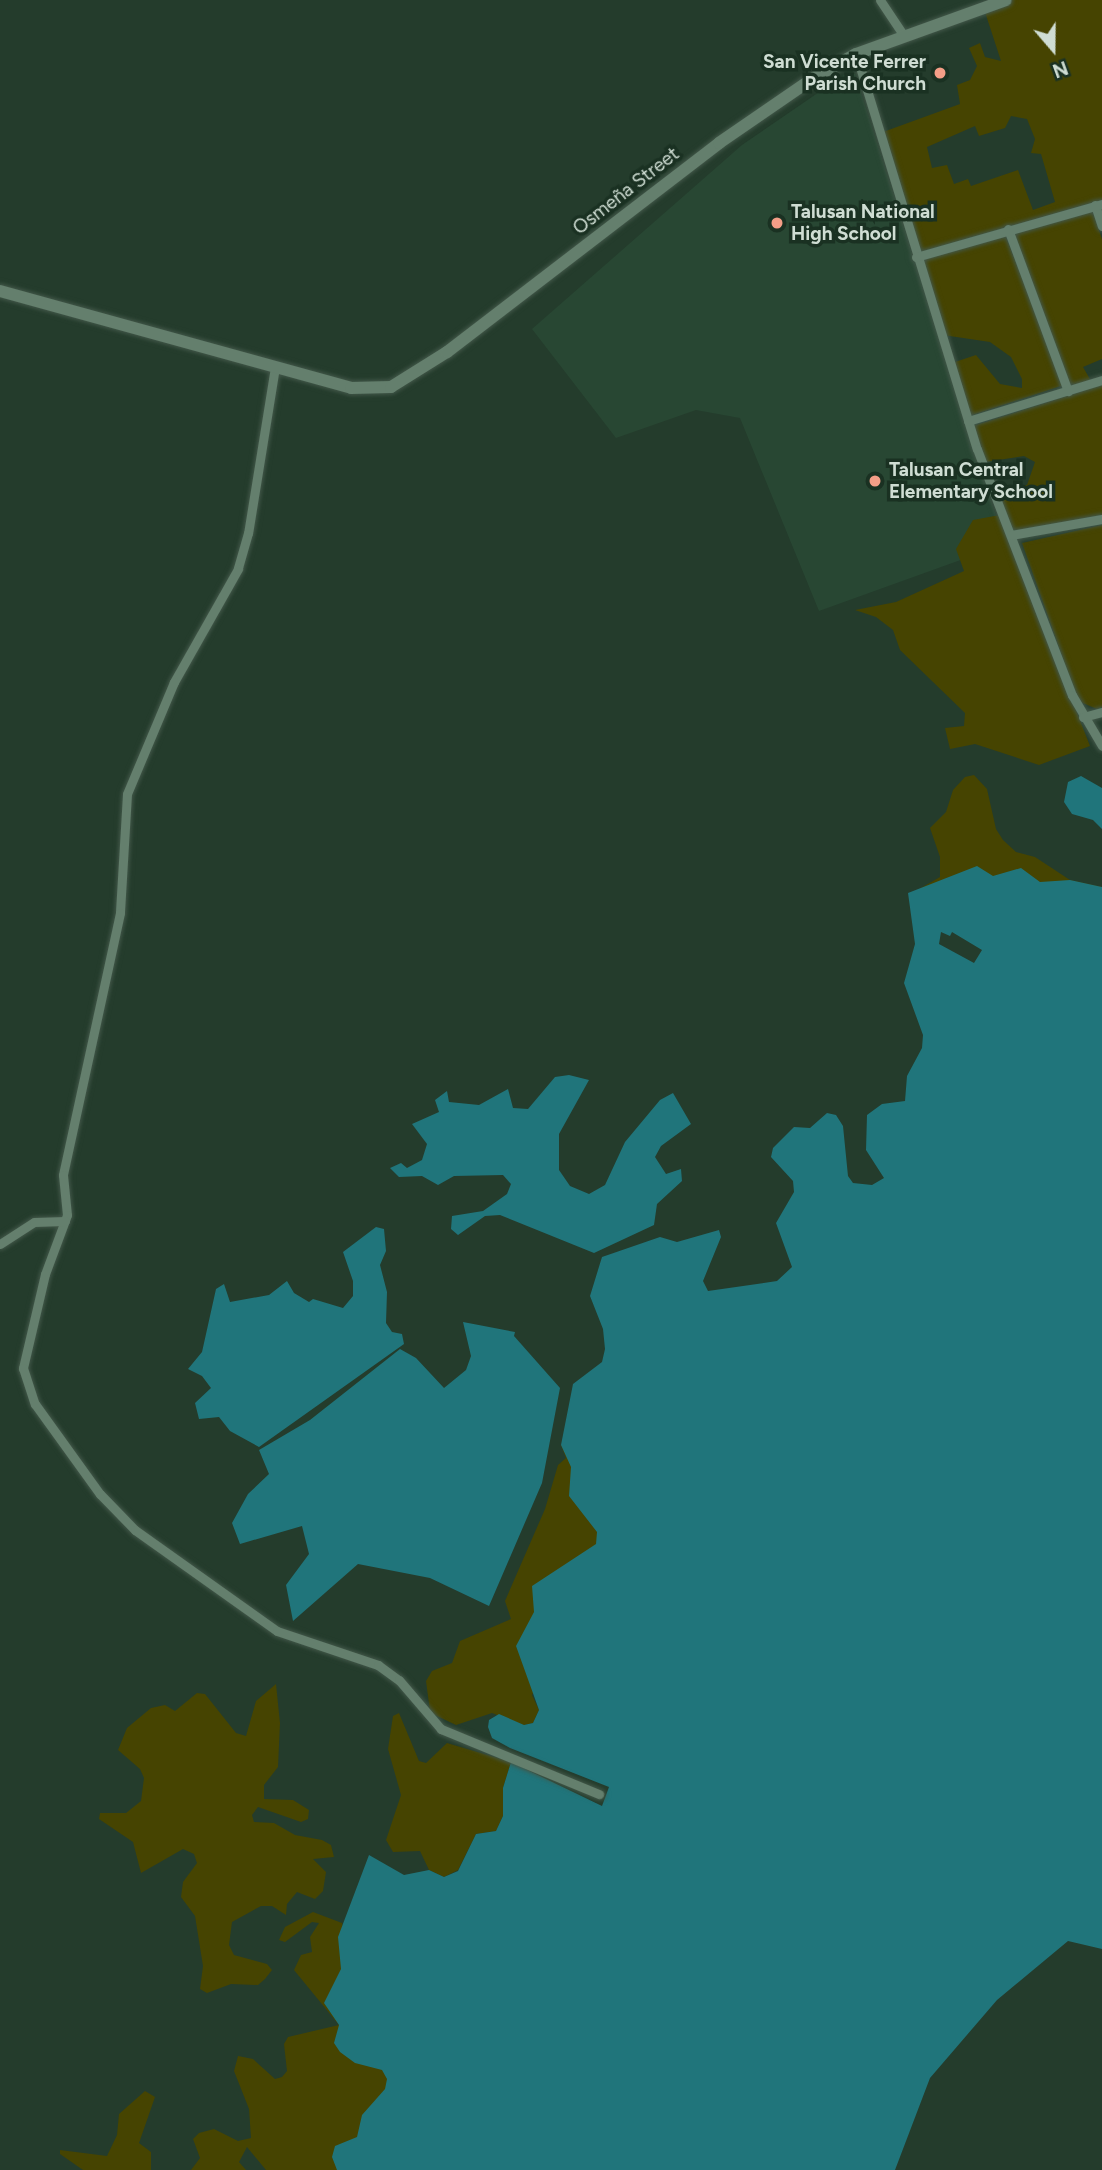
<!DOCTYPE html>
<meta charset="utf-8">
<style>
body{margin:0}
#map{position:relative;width:1102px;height:2170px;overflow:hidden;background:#243c2c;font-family:Figtree,sans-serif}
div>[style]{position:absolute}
.built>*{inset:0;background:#284733}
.green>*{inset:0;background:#464401}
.water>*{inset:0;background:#20757b}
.pier>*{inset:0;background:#243c2c}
.roads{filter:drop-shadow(0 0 2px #425749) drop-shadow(0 0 2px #425749)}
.minor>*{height:9px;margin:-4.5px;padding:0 4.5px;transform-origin:4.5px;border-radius:4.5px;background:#647f6d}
.secondary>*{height:12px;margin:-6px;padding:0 6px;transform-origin:6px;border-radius:6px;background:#647f6d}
.dots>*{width:19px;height:19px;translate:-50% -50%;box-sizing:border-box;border:4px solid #1a3122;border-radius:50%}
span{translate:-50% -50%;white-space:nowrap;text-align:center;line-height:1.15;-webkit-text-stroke:7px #1a3122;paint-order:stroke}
.poi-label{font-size:19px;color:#cfddd3;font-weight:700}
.right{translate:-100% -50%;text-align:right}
.left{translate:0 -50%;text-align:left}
.street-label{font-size:19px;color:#cfddd3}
.north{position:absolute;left:1018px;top:14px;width:70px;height:70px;-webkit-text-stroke:5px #1a3122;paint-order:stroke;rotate:160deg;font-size:19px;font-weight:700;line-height:28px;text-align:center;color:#cfddd3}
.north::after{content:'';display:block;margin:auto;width:24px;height:32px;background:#cfddd3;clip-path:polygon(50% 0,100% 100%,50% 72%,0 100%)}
</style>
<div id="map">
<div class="built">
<i style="clip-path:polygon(847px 73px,855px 74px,1005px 544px,819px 611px,740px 418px,696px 410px,616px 438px,532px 329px,742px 145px)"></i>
</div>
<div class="green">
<i style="clip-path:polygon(evenodd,1012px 0,1102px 0,1102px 200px,920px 252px,883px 132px,960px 104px,957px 85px,970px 80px,977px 66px,969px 48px,980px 43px,985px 57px,1001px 61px,984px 9px,1012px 0,1011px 116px,1027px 119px,1035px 139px,1031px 153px,1041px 154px,1055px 202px,1033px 210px,1018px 170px,971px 186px,968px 179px,954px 184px,947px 165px,932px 168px,927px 147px,975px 126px,979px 136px,1005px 128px,1011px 116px)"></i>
<i style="clip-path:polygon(1092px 210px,1102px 239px,1102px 359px,1083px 367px,1091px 381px,1071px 386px,1013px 230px)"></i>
<i style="clip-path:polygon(1005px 235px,1064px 385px,969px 416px,952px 363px,976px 355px,1000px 384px,1022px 388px,1022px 379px,1011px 357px,990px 342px,943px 335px,921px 258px)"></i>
<i style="clip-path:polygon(1102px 385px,1102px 515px,1013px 531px,997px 489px,1027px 485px,1035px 462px,1024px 456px,985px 462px,973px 426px)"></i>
<i style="clip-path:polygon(1000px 515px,1090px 746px,1039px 765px,975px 744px,950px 749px,945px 728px,964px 726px,965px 713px,900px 650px,893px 630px,876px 617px,855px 610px,896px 602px,964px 571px,956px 549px,973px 520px)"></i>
<i style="clip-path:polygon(1102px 525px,1102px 707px,1097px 709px,1078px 701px,1022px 543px)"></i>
<i style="clip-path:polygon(974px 775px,987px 789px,996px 829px,1003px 840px,1016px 852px,1035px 857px,1070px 880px,1102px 887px,1102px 904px,1020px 876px,914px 892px,940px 877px,940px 857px,930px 828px,946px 812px,953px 790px,965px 777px)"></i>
<i style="clip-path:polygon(669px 1390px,532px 1695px,539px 1710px,533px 1723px,524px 1725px,492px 1713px,456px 1725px,435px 1715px,430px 1711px,426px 1681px,432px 1671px,452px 1663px,460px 1641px,511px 1619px,505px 1601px,545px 1509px,558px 1465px,566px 1458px,561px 1445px)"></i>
<i style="clip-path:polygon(276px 1684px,280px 1723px,278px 1767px,264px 1785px,264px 1799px,293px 1800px,309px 1810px,308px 1819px,301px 1822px,258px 1807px,252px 1815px,254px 1822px,274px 1823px,295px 1835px,322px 1840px,331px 1845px,334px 1857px,313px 1859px,326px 1872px,323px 1891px,315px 1899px,297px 1892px,287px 1904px,286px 1915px,272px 1906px,261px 1906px,232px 1922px,229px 1945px,234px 1955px,267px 1964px,272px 1970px,265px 1979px,258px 1985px,231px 1984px,207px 1993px,200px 1989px,203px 1966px,195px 1916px,181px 1897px,183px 1882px,197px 1863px,194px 1854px,183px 1849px,141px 1873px,133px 1842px,99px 1819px,100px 1813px,126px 1813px,141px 1801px,144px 1778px,140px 1769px,118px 1750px,127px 1728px,151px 1708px,165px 1705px,175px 1711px,197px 1693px,205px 1694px,236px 1733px,246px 1736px,256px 1701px)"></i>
<i style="clip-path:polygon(399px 1713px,419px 1761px,426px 1763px,447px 1743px,511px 1762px,503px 1788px,503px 1816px,496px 1831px,476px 1834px,458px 1870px,444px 1877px,429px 1870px,420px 1851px,393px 1852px,386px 1840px,401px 1795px,388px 1749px,393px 1716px)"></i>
<i style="clip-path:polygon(313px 1912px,342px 1923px,371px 2066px,403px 2075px,341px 2170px,266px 2170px,247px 2147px,239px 2162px,246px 2170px,191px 2170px,200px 2158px,193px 2139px,199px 2133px,214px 2129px,238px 2141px,251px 2138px,249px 2109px,234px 2071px,238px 2056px,253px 2059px,275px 2079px,282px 2077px,287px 2071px,284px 2044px,288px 2037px,339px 2025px,294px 1970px,301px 1955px,312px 1952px,310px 1937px,319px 1923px,312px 1922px,285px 1942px,279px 1940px,285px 1927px)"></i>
<i style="clip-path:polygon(145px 2091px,155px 2097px,139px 2143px,151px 2152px,151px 2170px,83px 2170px,60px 2154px,60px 2150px,107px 2156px,117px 2135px,119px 2114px)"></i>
</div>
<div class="water">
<i style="clip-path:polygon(1081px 776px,1102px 788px,1102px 829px,1093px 820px,1072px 814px,1064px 802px,1068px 782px)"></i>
<i style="clip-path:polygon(977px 866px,993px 876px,1021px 868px,1040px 882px,1070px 880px,1102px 887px,1102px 1949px,1068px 1941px,997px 2000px,930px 2078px,895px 2170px,337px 2170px,332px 2157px,335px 2146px,357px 2137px,362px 2115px,385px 2089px,387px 2079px,382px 2070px,355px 2063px,340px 2052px,334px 2043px,339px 2025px,324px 2003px,341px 1969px,338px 1937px,369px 1855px,404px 1875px,429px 1870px,444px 1877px,458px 1871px,476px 1834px,496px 1831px,503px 1816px,503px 1788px,511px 1762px,602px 1806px,609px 1787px,510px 1748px,492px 1738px,488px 1727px,489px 1720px,499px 1714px,524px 1725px,533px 1723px,539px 1710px,516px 1646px,534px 1612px,532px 1586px,596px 1544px,597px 1532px,569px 1496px,571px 1467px,561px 1445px,573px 1384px,602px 1362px,605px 1349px,603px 1329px,590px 1296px,602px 1257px,660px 1237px,677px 1242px,719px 1230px,721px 1237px,703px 1281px,708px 1291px,777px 1281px,792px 1267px,776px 1223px,794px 1192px,793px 1181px,771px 1157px,773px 1148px,794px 1127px,810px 1128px,827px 1113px,836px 1115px,843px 1126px,848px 1176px,853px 1183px,872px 1185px,884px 1178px,866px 1150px,867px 1115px,882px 1104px,905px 1101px,907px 1076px,922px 1048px,923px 1035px,904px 983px,915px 944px,908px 893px)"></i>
<i style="clip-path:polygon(569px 1075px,589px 1080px,559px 1134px,559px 1170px,570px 1186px,589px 1194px,605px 1185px,625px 1142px,660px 1100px,673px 1093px,691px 1124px,661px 1146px,655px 1157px,666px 1174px,681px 1169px,682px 1181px,657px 1204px,654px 1225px,594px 1253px,500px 1215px,485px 1216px,458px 1235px,451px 1229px,452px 1216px,483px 1211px,507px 1194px,511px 1184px,503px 1175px,454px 1176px,438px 1185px,422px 1176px,399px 1177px,390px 1168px,401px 1163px,407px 1168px,422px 1160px,427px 1144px,412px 1124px,439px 1112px,435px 1100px,447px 1091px,449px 1102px,479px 1105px,508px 1089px,513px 1108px,528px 1109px,555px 1077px)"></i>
<i style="clip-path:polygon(376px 1227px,384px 1229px,386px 1251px,380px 1265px,387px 1292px,386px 1323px,392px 1332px,402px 1334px,404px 1344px,259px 1447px,230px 1431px,219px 1417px,199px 1419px,195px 1403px,211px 1388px,202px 1376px,188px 1369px,202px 1352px,216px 1289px,224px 1284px,230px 1302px,269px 1295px,287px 1281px,294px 1293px,309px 1302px,313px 1299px,343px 1308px,353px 1296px,353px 1281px,343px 1252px)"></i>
<i style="clip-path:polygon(463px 1322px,515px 1332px,514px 1336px,560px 1388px,542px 1483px,489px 1606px,430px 1578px,358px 1564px,293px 1621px,286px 1585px,309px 1554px,302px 1526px,240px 1544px,232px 1523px,248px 1494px,269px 1474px,259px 1450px,310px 1420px,400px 1349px,416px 1358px,444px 1388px,466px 1370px,471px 1356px)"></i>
</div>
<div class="pier">
<i style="clip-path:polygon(941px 932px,950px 936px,952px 932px,982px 950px,974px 963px,939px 944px)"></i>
</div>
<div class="roads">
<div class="minor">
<i style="left:880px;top:0;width:43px;rotate:56.3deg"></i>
<i style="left:856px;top:54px;width:413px;rotate:73deg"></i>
<i style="left:977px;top:449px;width:264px;rotate:68.9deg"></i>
<i style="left:1072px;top:695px;width:59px;rotate:59.5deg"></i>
<i style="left:1095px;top:205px;width:22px;rotate:72deg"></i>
<i style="left:1008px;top:229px;width:173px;rotate:69.7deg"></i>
<i style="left:916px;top:257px;width:193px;rotate:-15.9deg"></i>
<i style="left:275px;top:367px;width:168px;rotate:99.2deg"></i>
<i style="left:248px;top:533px;width:37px;rotate:106deg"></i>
<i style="left:238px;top:569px;width:130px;rotate:119.5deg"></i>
<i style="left:174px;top:682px;width:121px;rotate:112.8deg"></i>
<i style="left:127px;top:794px;width:119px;rotate:93.4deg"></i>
<i style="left:120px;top:913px;width:268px;rotate:102.3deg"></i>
<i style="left:63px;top:1175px;width:40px;rotate:84.3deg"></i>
<i style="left:67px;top:1215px;width:63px;rotate:110.4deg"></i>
<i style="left:45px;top:1274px;width:97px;rotate:103.2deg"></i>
<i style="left:23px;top:1368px;width:38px;rotate:72deg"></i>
<i style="left:35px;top:1404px;width:111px;rotate:54.2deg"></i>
<i style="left:100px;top:1494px;width:50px;rotate:45.8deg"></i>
<i style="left:135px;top:1530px;width:174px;rotate:35.4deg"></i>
<i style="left:277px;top:1631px;width:107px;rotate:18.6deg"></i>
<i style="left:378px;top:1665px;width:26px;rotate:36deg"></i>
<i style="left:399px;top:1680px;width:65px;rotate:49.4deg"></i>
<i style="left:441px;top:1729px;width:171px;rotate:22.4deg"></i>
<i style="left:968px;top:421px;width:140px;rotate:-17deg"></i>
<i style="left:1011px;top:535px;width:92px;rotate:-10deg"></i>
<i style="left:1083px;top:717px;width:20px;rotate:-15deg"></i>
<i style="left:0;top:1244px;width:40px;rotate:-32.9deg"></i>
<i style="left:34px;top:1222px;width:31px;rotate:-2deg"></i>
</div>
<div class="secondary">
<i style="left:0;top:291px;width:364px;rotate:15.4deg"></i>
<i style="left:351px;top:388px;width:40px;rotate:-1.4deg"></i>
<i style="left:391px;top:387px;width:66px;rotate:-32deg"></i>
<i style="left:447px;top:352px;width:343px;rotate:-37.5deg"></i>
<i style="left:719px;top:143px;width:116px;rotate:-34.5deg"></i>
<i style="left:815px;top:77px;width:47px;rotate:-29.3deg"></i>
<i style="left:856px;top:54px;width:159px;rotate:-19.8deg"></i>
</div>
</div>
<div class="dots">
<i style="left:940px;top:73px;background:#f49e87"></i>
<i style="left:777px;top:223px;background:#f49e87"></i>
<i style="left:875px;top:481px;background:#f49e87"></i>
</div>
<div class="poi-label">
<span class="right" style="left:926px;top:73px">San Vicente Ferrer<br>Parish Church</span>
<span class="left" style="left:791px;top:223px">Talusan National<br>High School</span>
<span class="left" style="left:889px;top:481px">Talusan Central<br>Elementary School</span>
</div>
<div class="street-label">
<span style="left:626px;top:191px;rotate:-38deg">Osmeña Street</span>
</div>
<div class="north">N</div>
</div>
